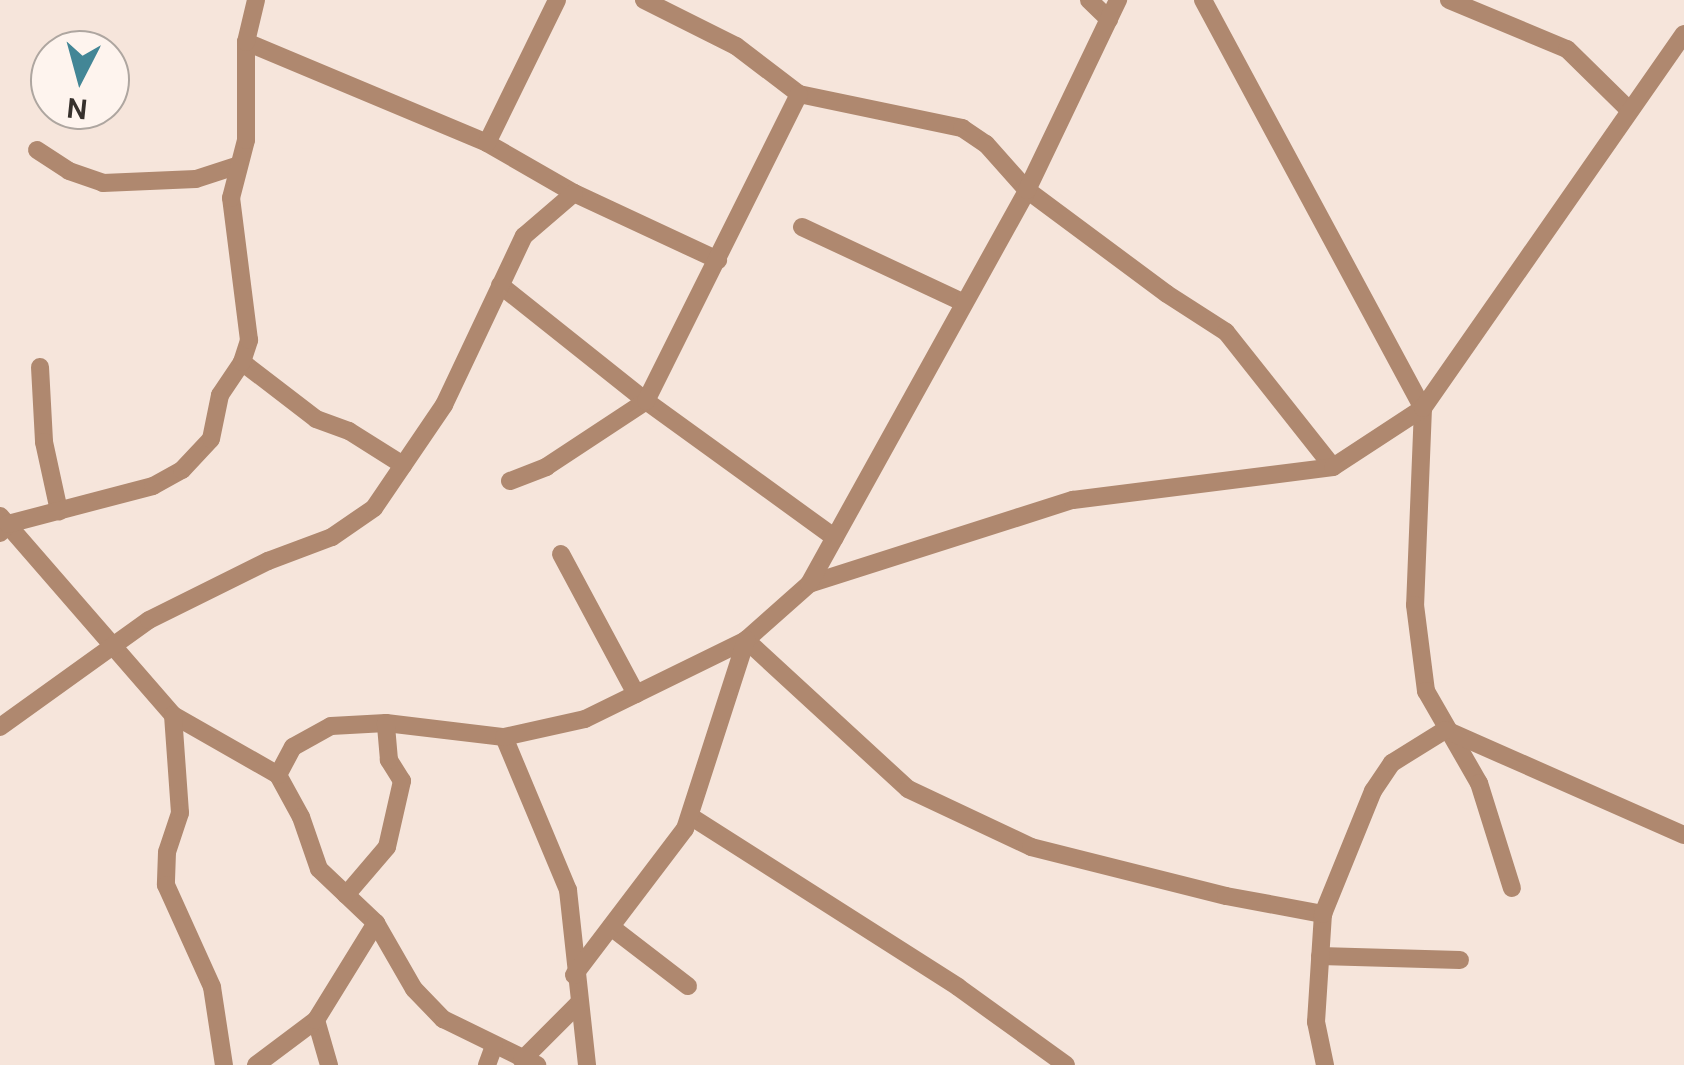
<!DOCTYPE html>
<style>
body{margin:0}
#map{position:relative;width:1684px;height:1065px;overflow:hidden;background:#f6e5db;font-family:"DM Sans",sans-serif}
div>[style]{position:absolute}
.minor>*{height:18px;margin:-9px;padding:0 9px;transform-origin:9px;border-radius:9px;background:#af886f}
span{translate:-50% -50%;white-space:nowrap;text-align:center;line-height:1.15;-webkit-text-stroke:10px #fef4ee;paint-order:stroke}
.north{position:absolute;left:30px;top:30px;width:100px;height:100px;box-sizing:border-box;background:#fef4ee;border:2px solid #aea6a0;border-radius:50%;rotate:186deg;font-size:28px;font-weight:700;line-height:40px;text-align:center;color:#36302c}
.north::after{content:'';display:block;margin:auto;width:35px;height:45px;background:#438696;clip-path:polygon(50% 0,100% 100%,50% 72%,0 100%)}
</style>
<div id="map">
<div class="minor">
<i style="left:644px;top:0;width:103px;rotate:26.6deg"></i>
<i style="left:736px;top:46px;width:79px;rotate:37.3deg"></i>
<i style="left:799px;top:94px;width:167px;rotate:11.8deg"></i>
<i style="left:962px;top:128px;width:29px;rotate:34deg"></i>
<i style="left:986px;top:144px;width:62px;rotate:48.3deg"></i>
<i style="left:1027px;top:190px;width:174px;rotate:36.6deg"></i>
<i style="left:1167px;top:294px;width:70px;rotate:32.8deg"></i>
<i style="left:1226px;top:332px;width:172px;rotate:51.6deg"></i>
<i style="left:1089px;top:0;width:28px;rotate:44deg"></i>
<i style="left:1203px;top:0;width:464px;rotate:61.7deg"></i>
<i style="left:1423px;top:408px;width:197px;rotate:92.3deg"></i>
<i style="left:1415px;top:605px;width:87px;rotate:82.7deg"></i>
<i style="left:1426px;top:691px;width:106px;rotate:60.1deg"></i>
<i style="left:1479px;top:783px;width:110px;rotate:72.6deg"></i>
<i style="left:1449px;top:0;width:128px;rotate:22.6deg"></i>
<i style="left:1567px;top:49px;width:86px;rotate:44.5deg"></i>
<i style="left:246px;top:42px;width:261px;rotate:22.7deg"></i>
<i style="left:487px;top:143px;width:100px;rotate:29.9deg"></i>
<i style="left:574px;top:193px;width:159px;rotate:25deg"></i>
<i style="left:487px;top:143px;width:159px;rotate:-63.9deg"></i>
<i style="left:37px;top:150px;width:38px;rotate:33deg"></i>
<i style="left:69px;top:171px;width:36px;rotate:19deg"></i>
<i style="left:103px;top:183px;width:93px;rotate:-2.5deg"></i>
<i style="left:196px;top:179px;width:42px;rotate:-18deg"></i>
<i style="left:802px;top:227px;width:179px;rotate:25.1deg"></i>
<i style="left:500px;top:285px;width:186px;rotate:38.5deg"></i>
<i style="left:646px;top:401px;width:233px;rotate:35.9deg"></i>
<i style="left:242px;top:362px;width:93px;rotate:37.6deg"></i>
<i style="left:316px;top:419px;width:35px;rotate:20deg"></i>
<i style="left:349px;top:431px;width:64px;rotate:32.2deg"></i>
<i style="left:40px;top:367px;width:75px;rotate:86.9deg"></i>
<i style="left:44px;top:442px;width:71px;rotate:77.7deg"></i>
<i style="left:510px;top:481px;width:39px;rotate:-21deg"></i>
<i style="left:546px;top:467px;width:120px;rotate:-33.4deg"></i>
<i style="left:646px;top:401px;width:343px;rotate:-63.5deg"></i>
<i style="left:0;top:516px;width:264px;rotate:49deg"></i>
<i style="left:173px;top:715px;width:121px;rotate:29.7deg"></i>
<i style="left:278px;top:775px;width:48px;rotate:61.3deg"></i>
<i style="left:301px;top:817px;width:55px;rotate:70.9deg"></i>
<i style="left:319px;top:869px;width:79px;rotate:43.5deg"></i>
<i style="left:376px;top:923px;width:76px;rotate:60.1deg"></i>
<i style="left:414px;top:989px;width:42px;rotate:46deg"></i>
<i style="left:443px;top:1019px;width:105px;rotate:26.1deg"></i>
<i style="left:0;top:533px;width:12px;rotate:-48deg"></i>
<i style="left:8px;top:524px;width:150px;rotate:-14.7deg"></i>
<i style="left:153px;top:486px;width:33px;rotate:-29deg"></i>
<i style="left:182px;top:470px;width:42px;rotate:-46.9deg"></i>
<i style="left:211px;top:439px;width:45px;rotate:-78.4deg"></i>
<i style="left:220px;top:395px;width:40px;rotate:-56deg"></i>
<i style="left:242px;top:362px;width:23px;rotate:-72deg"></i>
<i style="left:249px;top:340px;width:143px;rotate:-97.2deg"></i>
<i style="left:231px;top:198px;width:60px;rotate:-75.5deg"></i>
<i style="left:246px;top:140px;width:98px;rotate:-90deg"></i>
<i style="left:246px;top:42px;width:43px;rotate:-76.6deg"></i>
<i style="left:561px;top:554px;width:159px;rotate:61.8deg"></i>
<i style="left:809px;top:584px;width:277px;rotate:-17.7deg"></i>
<i style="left:1073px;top:500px;width:262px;rotate:-7.2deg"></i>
<i style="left:1333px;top:467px;width:108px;rotate:-33.2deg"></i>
<i style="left:1423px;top:408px;width:456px;rotate:-55.1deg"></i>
<i style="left:746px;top:640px;width:220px;rotate:42.6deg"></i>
<i style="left:908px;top:789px;width:136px;rotate:25.2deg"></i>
<i style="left:1031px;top:847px;width:201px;rotate:14.1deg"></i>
<i style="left:1226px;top:896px;width:99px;rotate:10.5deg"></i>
<i style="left:173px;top:715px;width:98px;rotate:85.9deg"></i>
<i style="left:180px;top:813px;width:41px;rotate:108.4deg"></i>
<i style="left:167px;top:852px;width:33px;rotate:92deg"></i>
<i style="left:166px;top:885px;width:112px;rotate:65.7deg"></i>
<i style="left:212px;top:987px;width:79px;rotate:81.3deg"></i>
<i style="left:0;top:727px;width:183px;rotate:-35.7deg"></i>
<i style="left:149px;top:620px;width:133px;rotate:-26.4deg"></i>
<i style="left:268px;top:561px;width:68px;rotate:-20.6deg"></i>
<i style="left:332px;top:537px;width:51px;rotate:-34.6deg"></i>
<i style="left:374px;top:508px;width:125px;rotate:-55.8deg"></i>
<i style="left:444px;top:405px;width:187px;rotate:-64.7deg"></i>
<i style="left:524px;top:236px;width:66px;rotate:-40.7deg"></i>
<i style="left:1446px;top:730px;width:260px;rotate:23.8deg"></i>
<i style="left:504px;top:737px;width:166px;rotate:67.3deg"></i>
<i style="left:568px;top:890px;width:176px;rotate:83.8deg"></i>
<i style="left:278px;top:775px;width:32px;rotate:-62deg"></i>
<i style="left:293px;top:747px;width:43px;rotate:-28.9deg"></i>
<i style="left:331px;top:726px;width:55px;rotate:-3.1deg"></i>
<i style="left:386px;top:723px;width:119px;rotate:6.8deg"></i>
<i style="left:504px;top:737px;width:83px;rotate:-12.5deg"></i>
<i style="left:585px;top:719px;width:179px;rotate:-26.1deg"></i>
<i style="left:746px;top:640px;width:84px;rotate:-41.6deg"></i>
<i style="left:809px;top:584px;width:450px;rotate:-61deg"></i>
<i style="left:1027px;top:190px;width:211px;rotate:-64.4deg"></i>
<i style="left:690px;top:816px;width:318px;rotate:32.5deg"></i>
<i style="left:958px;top:987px;width:133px;rotate:35.8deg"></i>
<i style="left:346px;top:895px;width:63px;rotate:-49.5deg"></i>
<i style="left:387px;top:847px;width:68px;rotate:-77.2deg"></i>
<i style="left:402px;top:781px;width:25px;rotate:-122deg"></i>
<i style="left:389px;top:760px;width:37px;rotate:-95deg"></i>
<i style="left:611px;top:927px;width:97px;rotate:37.5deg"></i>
<i style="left:1320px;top:956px;width:140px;rotate:1.6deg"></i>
<i style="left:574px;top:975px;width:183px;rotate:-52.8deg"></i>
<i style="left:685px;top:829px;width:199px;rotate:-72.1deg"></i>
<i style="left:316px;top:1020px;width:47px;rotate:73.9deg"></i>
<i style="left:522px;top:1060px;width:79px;rotate:-45deg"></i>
<i style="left:256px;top:1065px;width:75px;rotate:-36.9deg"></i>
<i style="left:316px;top:1020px;width:114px;rotate:-58.3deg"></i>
<i style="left:487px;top:1065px;width:20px;rotate:-70deg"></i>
<i style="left:1325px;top:1065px;width:44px;rotate:-101.8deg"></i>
<i style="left:1316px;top:1022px;width:108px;rotate:-86.3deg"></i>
<i style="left:1323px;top:914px;width:133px;rotate:-67.9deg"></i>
<i style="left:1373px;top:791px;width:34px;rotate:-56deg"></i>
<i style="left:1392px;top:763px;width:62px;rotate:-31.9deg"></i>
</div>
<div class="north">N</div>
</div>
